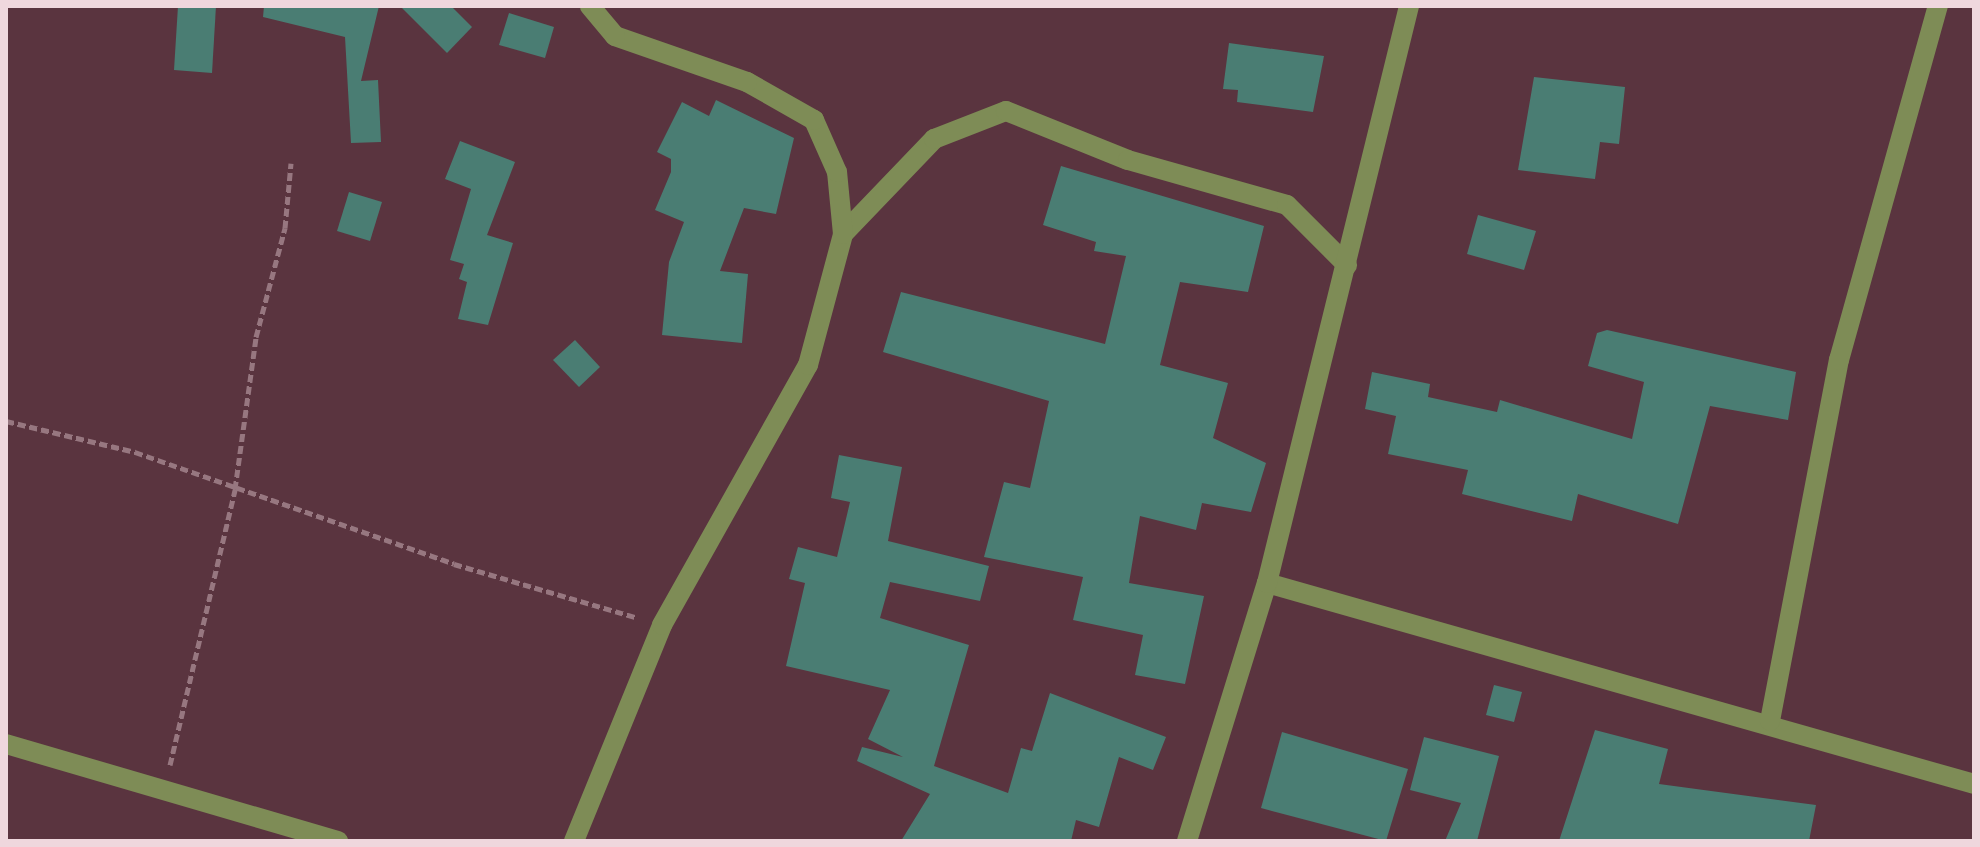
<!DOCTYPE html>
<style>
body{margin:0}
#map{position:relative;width:1980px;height:847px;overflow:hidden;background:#5a343f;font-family:"Open Sans",sans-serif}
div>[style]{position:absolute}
.building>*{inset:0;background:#4a7d73}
.path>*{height:5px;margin-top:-2.5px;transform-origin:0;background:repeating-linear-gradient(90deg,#977780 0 8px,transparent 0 12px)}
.minor>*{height:20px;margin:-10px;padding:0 10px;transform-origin:10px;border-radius:10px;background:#7e8c56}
span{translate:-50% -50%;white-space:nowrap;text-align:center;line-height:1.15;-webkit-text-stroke:7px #4e2935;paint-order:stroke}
.frame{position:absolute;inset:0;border:8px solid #efd7dd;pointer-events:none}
</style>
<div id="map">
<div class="building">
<i style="clip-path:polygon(178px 6px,216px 6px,212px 73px,174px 70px)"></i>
<i style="clip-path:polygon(264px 6px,379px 6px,361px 81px,378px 80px,381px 142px,351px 143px,345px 37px,263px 17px)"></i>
<i style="clip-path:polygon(400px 6px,451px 6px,472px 27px,447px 53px)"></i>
<i style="clip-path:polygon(509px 13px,554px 27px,545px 58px,499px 45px)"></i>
<i style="clip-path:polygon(1229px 43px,1324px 56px,1313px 112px,1237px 102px,1238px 90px,1223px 89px)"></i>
<i style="clip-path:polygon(1534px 77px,1625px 87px,1619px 144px,1600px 142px,1595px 179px,1518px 170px)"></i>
<i style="clip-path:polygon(716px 100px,794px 138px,776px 214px,744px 208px,720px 271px,748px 274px,742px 343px,662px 335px,669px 262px,684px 222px,655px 210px,671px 172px,671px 159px,657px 152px,682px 102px,709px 116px)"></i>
<i style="clip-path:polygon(460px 141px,515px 162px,487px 235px,513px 243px,488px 325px,458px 319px,467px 282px,459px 279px,464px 264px,450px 260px,471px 189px,445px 179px)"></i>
<i style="clip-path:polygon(1061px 166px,1264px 226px,1248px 292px,1180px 282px,1160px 365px,1228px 383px,1213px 438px,1266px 463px,1251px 512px,1202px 503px,1196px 530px,1140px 516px,1129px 583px,1204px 596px,1185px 684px,1135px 675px,1143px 635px,1073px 620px,1083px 577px,984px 557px,1004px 482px,1030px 488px,1049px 401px,883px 352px,901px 292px,1105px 344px,1126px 256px,1094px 251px,1096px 242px,1043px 225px)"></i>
<i style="clip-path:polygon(349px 192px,382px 202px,370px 241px,337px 231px)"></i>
<i style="clip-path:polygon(1478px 215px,1536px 231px,1524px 270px,1467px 254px)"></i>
<i style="clip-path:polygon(1607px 330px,1796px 372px,1788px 420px,1710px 406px,1678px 524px,1578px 494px,1572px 521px,1462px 494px,1468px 470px,1388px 454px,1396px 416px,1365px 409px,1372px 372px,1430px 384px,1428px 397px,1497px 412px,1500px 400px,1632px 439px,1644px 382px,1588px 366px,1597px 333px)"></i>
<i style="clip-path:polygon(575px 340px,600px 367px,579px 387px,553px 360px)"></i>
<i style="clip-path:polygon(839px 455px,902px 467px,888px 541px,989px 566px,980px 601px,890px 582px,880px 618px,969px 645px,934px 766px,1008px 793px,1021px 748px,1032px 751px,1050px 693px,1166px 737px,1153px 770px,1119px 757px,1099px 827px,1076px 820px,1071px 841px,901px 841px,930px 794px,857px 761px,862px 747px,903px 757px,868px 739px,890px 690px,786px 666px,805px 583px,789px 579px,798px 547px,837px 557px,850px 502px,831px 498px)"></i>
<i style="clip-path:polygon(1494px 685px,1522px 692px,1514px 722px,1486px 715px)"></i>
<i style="clip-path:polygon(1595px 730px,1668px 749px,1659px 784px,1816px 805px,1809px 841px,1559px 841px)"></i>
<i style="clip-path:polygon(1282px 732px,1408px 769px,1386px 841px,1261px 808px)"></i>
<i style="clip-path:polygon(1424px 737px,1499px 756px,1477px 841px,1445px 841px,1461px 803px,1410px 790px)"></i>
</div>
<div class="path">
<i style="left:6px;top:421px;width:133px;rotate:13.5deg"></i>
<i style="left:135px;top:452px;width:338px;rotate:19.3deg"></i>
<i style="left:454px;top:564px;width:189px;rotate:16.3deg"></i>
<i style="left:170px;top:765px;width:284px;rotate:-76.7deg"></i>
<i style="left:235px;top:489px;width:153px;rotate:-82.1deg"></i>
<i style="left:256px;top:337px;width:113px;rotate:-75.1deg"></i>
<i style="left:285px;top:228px;width:65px;rotate:-84.7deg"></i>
</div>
<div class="minor">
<i style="left:843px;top:234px;width:132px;rotate:-46.2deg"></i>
<i style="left:934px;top:139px;width:77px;rotate:-21.3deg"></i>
<i style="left:1006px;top:111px;width:131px;rotate:21.9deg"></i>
<i style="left:1128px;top:160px;width:165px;rotate:15.8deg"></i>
<i style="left:1287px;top:205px;width:85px;rotate:45deg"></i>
<i style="left:1267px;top:583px;width:735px;rotate:15.87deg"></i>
<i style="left:1770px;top:721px;width:368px;rotate:-79.2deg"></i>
<i style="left:1839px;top:360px;width:368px;rotate:-74.4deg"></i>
<i style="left:6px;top:744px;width:346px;rotate:16.3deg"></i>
<i style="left:574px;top:841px;width:233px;rotate:-67.8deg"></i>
<i style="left:662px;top:625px;width:298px;rotate:-60.7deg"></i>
<i style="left:808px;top:365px;width:136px;rotate:-75deg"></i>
<i style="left:843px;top:234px;width:62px;rotate:-95.5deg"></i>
<i style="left:837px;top:172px;width:57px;rotate:-113.9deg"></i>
<i style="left:814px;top:120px;width:77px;rotate:-150.4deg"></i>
<i style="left:747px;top:82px;width:140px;rotate:-160.8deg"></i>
<i style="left:615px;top:36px;width:39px;rotate:-130deg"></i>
<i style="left:1187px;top:841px;width:270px;rotate:-72.8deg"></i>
<i style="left:1267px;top:583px;width:594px;rotate:-76.17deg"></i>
</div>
<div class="frame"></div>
</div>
